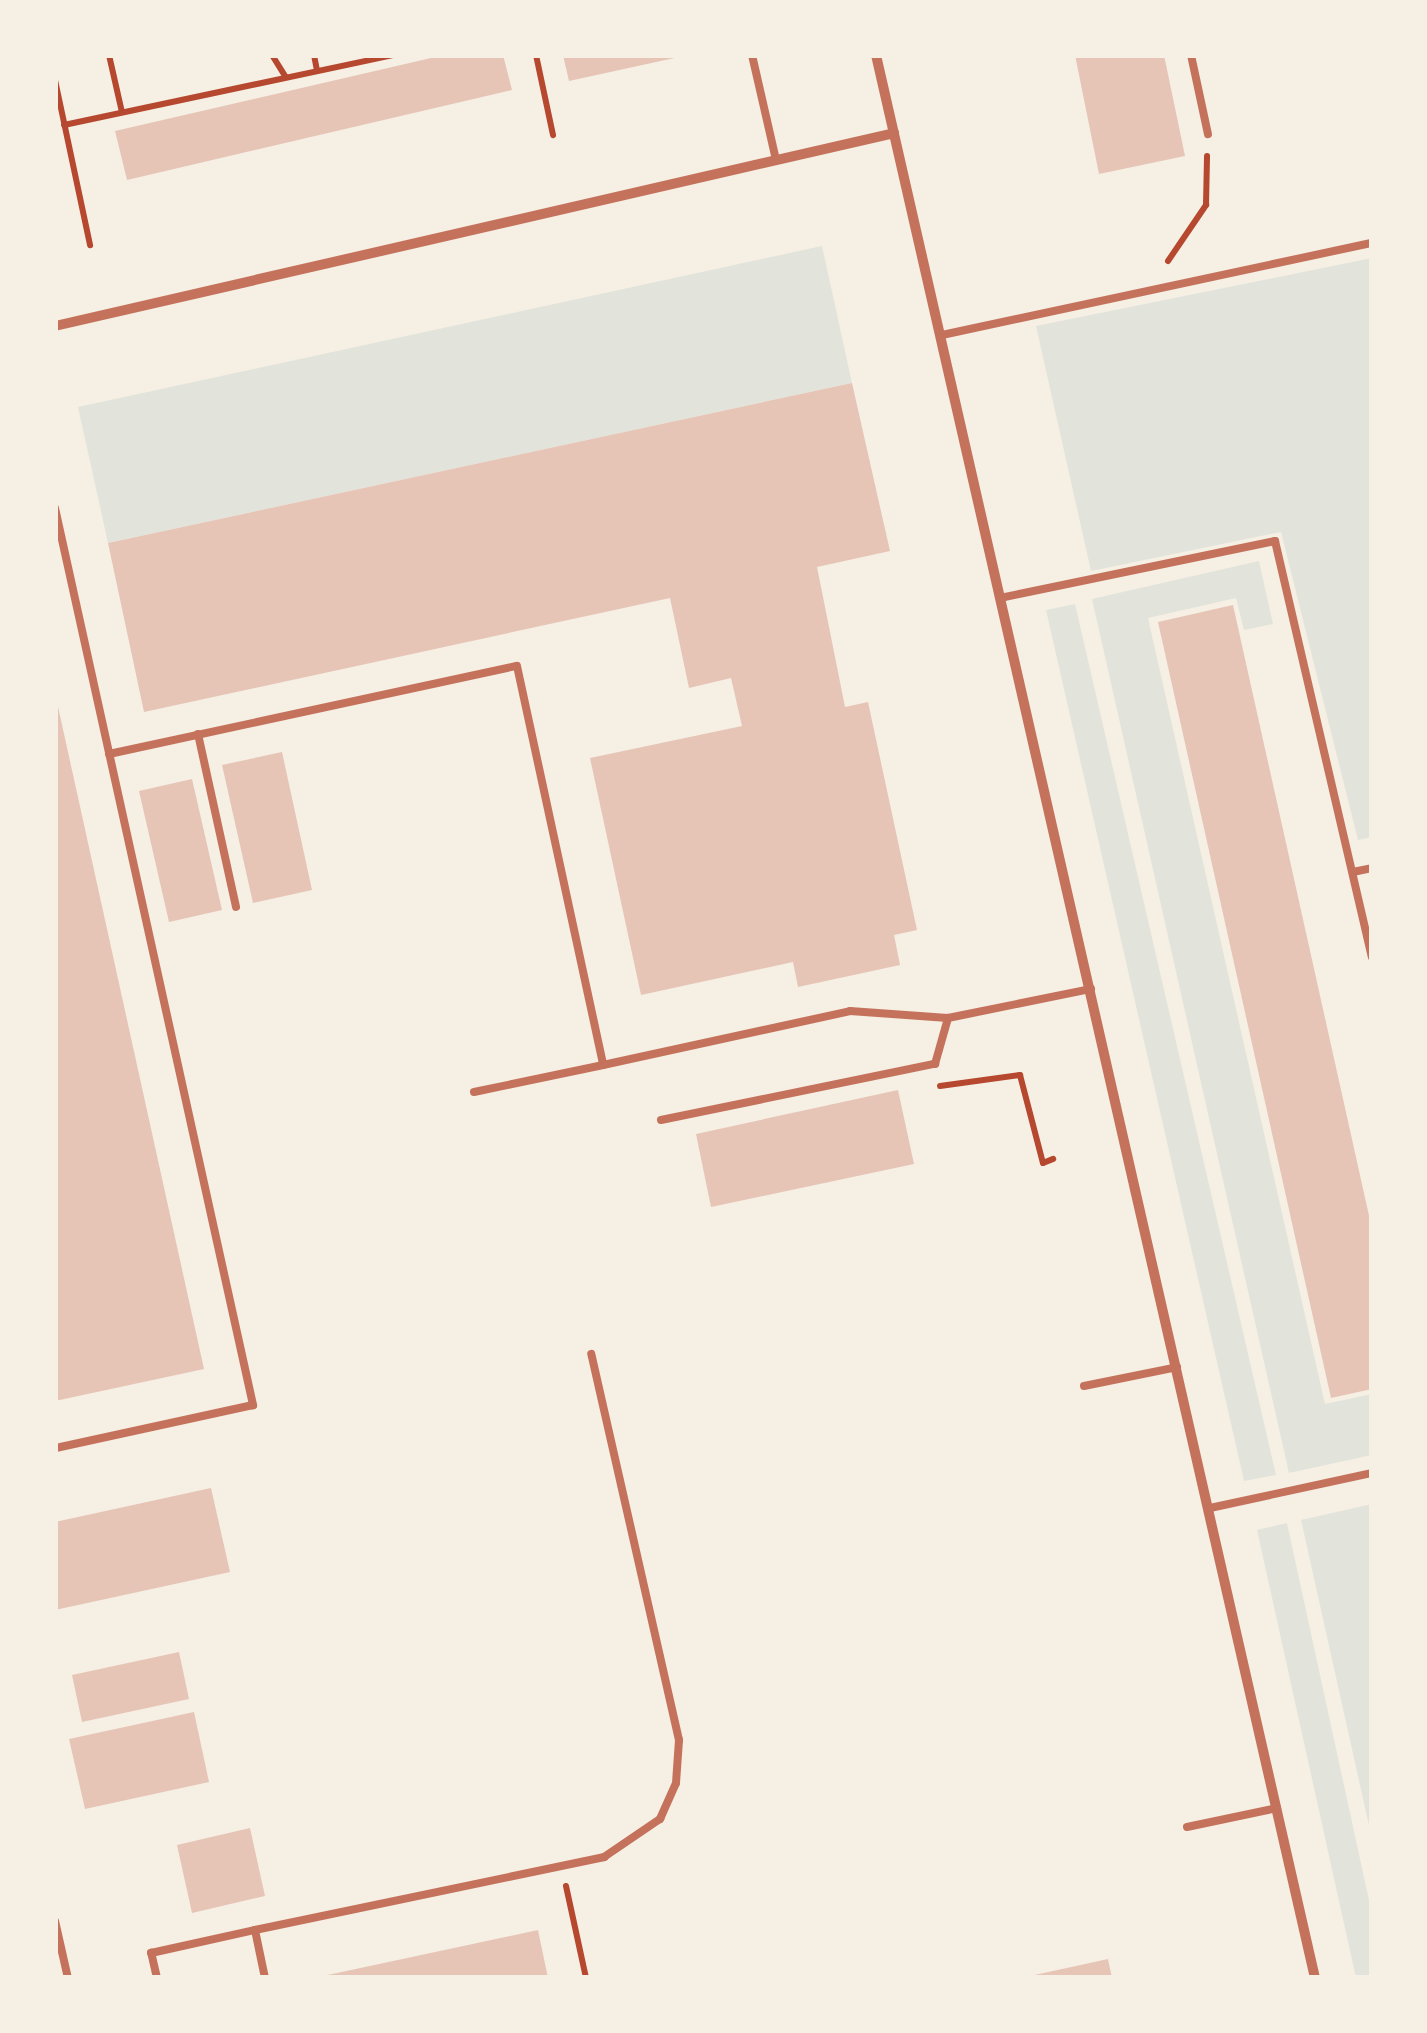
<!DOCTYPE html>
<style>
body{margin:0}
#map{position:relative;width:1427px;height:2033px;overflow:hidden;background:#f6efe4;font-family:Arial,sans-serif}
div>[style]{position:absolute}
.green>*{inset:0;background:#e2e4dc}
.building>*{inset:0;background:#e6c5b7}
.path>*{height:6px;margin:-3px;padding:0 3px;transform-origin:3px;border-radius:3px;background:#b5482f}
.service>*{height:8px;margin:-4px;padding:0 4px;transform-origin:4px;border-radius:4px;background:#c5725c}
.minor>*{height:10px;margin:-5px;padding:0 5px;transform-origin:5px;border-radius:5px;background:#c5725c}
span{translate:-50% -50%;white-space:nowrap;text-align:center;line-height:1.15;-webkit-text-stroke:8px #f6efe4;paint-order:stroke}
.frame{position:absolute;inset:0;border:58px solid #f6efe4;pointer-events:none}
</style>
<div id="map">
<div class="green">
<i style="clip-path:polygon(822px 246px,852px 383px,108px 543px,78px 407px)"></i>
<i style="clip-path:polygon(1372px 258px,1372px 837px,1358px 840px,1281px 532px,1091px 571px,1036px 326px)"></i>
<i style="clip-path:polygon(1259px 561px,1273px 624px,1244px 630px,1236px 598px,1148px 618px,1325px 1404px,1372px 1394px,1372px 1455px,1289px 1473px,1092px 599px)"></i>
<i style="clip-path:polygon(1075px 604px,1276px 1475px,1244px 1481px,1046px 610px)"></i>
<i style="clip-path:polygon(1372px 1504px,1372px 1839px,1301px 1520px)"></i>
<i style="clip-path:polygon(1287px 1523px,1372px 1914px,1372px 1978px,1356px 1978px,1257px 1530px)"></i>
</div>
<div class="building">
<i style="clip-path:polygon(444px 55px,503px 55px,512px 90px,127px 180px,115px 131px)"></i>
<i style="clip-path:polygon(563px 55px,679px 55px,679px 57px,569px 81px)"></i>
<i style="clip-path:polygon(1075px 55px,1164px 55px,1185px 156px,1099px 174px)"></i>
<i style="clip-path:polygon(852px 383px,890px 551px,817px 567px,845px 707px,868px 702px,917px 930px,894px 935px,900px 965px,798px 987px,793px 962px,641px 995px,590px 758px,742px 726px,731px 678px,689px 688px,670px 598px,144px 712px,108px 543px)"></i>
<i style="clip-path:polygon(1233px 605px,1372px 1229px,1372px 1389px,1331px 1398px,1158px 622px)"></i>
<i style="clip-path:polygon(55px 693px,204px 1369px,55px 1401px)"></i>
<i style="clip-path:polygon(282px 752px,312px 890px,253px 903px,222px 765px)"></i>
<i style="clip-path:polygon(192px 779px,222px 910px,169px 922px,139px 791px)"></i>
<i style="clip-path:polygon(898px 1090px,914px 1164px,711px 1207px,696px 1134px)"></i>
<i style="clip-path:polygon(211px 1488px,230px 1572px,55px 1610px,55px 1522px)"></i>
<i style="clip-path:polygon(179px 1652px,189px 1699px,82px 1722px,72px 1675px)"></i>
<i style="clip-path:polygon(194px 1712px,209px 1782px,85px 1809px,69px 1739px)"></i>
<i style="clip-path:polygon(250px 1828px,265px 1896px,192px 1913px,177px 1845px)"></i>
<i style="clip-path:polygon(538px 1930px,548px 1978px,324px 1978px,323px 1976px)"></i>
<i style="clip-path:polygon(1108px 1959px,1112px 1978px,1031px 1978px,1030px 1976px)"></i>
</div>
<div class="path">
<i style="left:109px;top:55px;width:58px;rotate:77.2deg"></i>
<i style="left:272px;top:55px;width:26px;rotate:58deg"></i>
<i style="left:314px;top:55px;width:16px;rotate:79deg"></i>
<i style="left:536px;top:55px;width:82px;rotate:78deg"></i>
<i style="left:55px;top:80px;width:169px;rotate:78deg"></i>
<i style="left:64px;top:125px;width:335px;rotate:-12deg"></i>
<i style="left:1168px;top:261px;width:68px;rotate:-55.8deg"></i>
<i style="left:1206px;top:205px;width:49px;rotate:-88.8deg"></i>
<i style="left:940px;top:1086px;width:81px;rotate:-7.8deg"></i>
<i style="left:1020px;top:1075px;width:91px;rotate:75.4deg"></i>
<i style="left:1043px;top:1163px;width:11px;rotate:-22deg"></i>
<i style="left:566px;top:1886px;width:94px;rotate:77.7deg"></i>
</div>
<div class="service">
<i style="left:752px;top:55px;width:108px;rotate:77.1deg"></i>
<i style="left:1191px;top:55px;width:81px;rotate:77.9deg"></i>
<i style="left:942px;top:335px;width:440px;rotate:-12.1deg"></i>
<i style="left:55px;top:508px;width:919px;rotate:77.55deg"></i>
<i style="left:253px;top:1405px;width:203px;rotate:167.7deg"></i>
<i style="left:1000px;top:598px;width:281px;rotate:-11.7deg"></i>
<i style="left:1275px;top:541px;width:427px;rotate:76.9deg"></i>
<i style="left:198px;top:734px;width:177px;rotate:77.6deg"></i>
<i style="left:109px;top:754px;width:417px;rotate:-12.2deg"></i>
<i style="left:517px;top:666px;width:408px;rotate:77.8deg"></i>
<i style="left:603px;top:1065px;width:253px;rotate:-12.3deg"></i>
<i style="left:850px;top:1011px;width:98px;rotate:4.1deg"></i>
<i style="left:1353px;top:872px;width:19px;rotate:-12deg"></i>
<i style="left:474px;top:1092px;width:132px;rotate:-11.8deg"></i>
<i style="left:661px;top:1120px;width:280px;rotate:-11.6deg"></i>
<i style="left:935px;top:1064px;width:48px;rotate:-74.2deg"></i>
<i style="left:948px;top:1018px;width:146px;rotate:-11.5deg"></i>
<i style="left:1084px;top:1386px;width:95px;rotate:-11.5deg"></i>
<i style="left:1210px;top:1508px;width:166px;rotate:-12.2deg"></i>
<i style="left:1187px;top:1827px;width:92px;rotate:-11.9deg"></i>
<i style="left:55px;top:1921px;width:58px;rotate:77.2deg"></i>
<i style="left:157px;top:1978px;width:26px;rotate:-103deg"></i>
<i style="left:151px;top:1953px;width:107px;rotate:-12.5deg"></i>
<i style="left:265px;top:1978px;width:49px;rotate:-101.8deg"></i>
<i style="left:255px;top:1930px;width:357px;rotate:-11.8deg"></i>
<i style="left:604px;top:1857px;width:68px;rotate:-34.2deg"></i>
<i style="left:660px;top:1819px;width:39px;rotate:-66deg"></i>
<i style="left:676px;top:1783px;width:43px;rotate:-86deg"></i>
<i style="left:679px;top:1740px;width:396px;rotate:-102.8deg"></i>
</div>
<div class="minor">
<i style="left:876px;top:55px;width:1972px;rotate:77.14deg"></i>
<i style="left:55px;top:326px;width:861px;rotate:-12.95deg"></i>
</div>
<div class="frame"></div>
</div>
